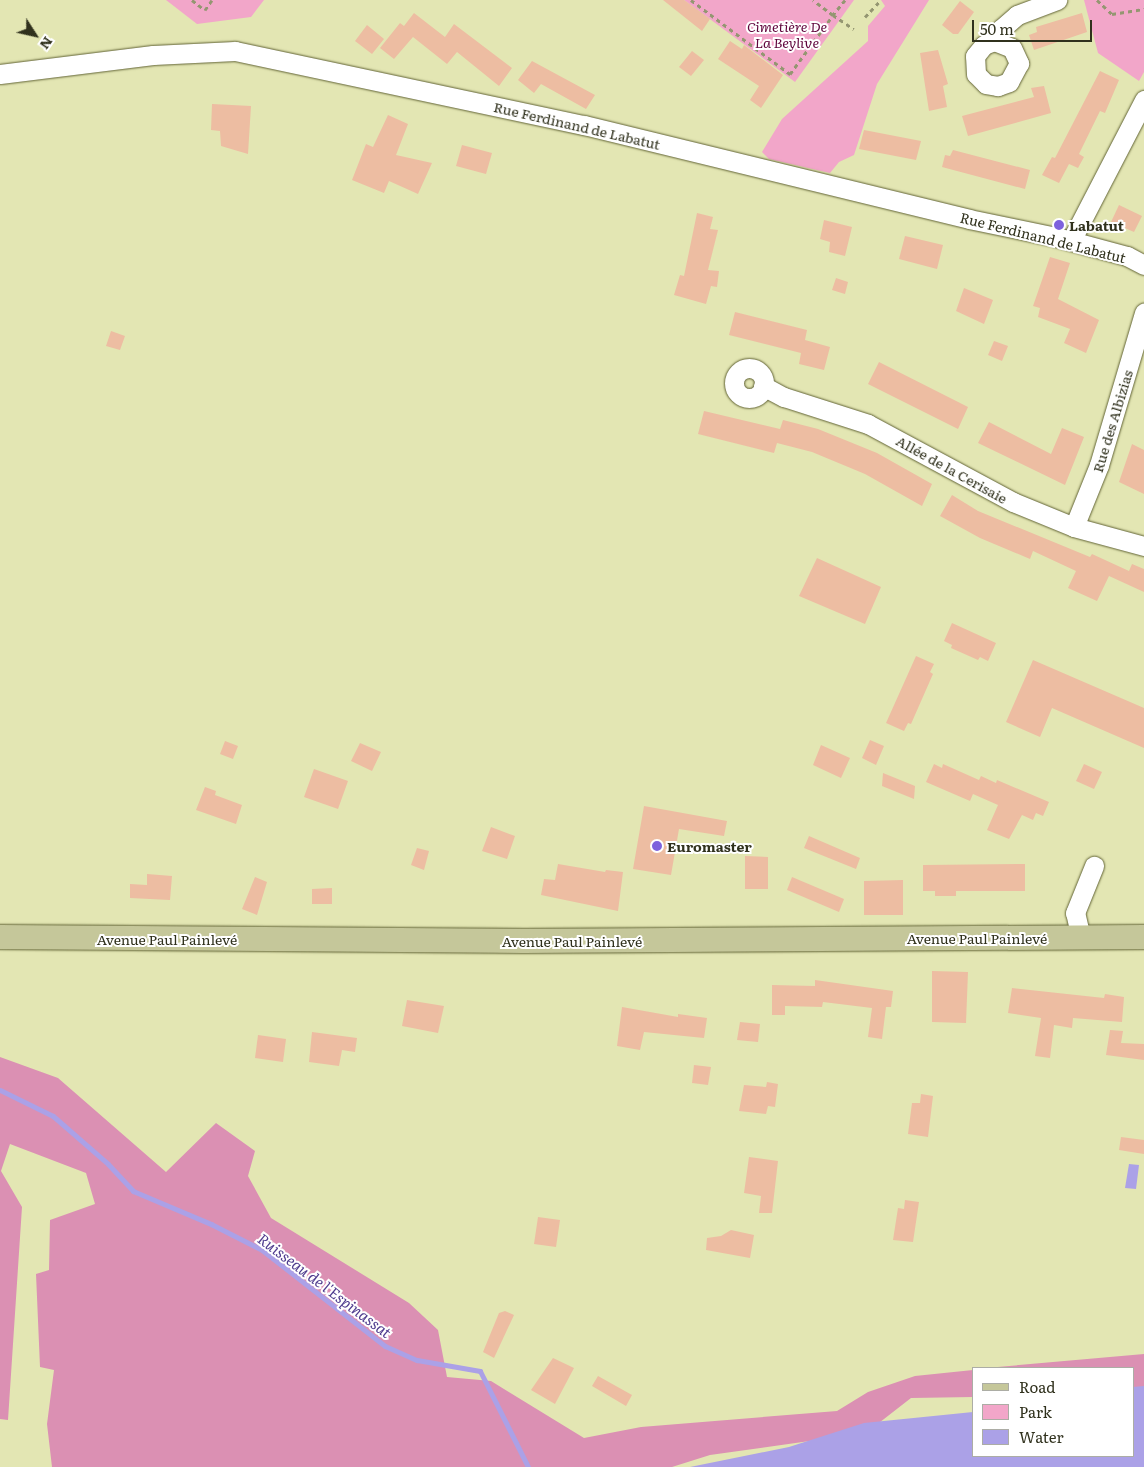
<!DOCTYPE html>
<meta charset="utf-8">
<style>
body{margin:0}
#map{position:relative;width:1144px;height:1467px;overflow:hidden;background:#e3e6b3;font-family:Literata,serif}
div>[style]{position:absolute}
.green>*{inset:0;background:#f2a6c9}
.forest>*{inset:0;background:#db90b3}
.water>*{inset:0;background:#aba1e7}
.stream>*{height:5px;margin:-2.5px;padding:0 2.5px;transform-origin:2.5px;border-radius:2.5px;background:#aba1e7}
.building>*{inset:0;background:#edbda2}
.path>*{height:3px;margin-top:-1.5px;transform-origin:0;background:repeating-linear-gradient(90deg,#949671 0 4px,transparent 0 8px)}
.roads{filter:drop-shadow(0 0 1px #626436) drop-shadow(0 0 1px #626436)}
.minor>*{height:19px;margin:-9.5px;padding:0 9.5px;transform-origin:9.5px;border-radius:9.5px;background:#fff}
.minor>.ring{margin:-9.5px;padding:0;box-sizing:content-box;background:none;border:19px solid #fff;border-radius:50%}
.major>*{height:24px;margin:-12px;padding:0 12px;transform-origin:12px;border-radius:12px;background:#c5c79a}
.dots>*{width:14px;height:14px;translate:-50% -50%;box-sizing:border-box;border:2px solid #fff;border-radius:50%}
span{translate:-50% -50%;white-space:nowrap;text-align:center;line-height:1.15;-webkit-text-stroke:4px #fff;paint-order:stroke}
.park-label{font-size:14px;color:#5e033b;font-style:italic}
.street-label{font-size:14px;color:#30311d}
.poi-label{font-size:14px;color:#30311d;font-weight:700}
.left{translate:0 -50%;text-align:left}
.water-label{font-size:15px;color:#4f3c8e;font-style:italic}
.legend{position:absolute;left:972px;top:1367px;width:162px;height:90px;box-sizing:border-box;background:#fff;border:1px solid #acada5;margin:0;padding:6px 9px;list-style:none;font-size:15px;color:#30311d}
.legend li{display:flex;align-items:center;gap:10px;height:25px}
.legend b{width:25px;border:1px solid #acada5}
.north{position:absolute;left:10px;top:10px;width:50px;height:50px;-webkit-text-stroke:4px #fff;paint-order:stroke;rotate:125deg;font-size:14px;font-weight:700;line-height:20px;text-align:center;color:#30311d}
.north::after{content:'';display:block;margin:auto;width:18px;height:22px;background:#30311d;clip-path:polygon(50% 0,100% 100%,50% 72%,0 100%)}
.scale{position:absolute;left:972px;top:20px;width:120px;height:22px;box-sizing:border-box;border:2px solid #30311d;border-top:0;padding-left:6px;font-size:15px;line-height:18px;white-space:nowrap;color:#30311d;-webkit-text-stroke:4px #fff;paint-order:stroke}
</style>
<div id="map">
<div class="green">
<i style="clip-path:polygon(166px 0,264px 0,251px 17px,197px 24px)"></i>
<i style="clip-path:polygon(684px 0,854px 0,795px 82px)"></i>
<i style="clip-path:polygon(881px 0,929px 0,877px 84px,854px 155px,839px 162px,830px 173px,769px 159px,762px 152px,782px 119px,868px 41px,868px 26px,885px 6px)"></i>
<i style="clip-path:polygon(1084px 0,1144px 0,1144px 72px,1139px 81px,1098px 53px)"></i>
</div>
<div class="forest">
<i style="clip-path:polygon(0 1057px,58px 1078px,166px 1172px,216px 1123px,255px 1151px,248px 1176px,271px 1218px,409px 1303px,438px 1330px,447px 1377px,491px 1381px,584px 1438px,641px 1427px,837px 1411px,868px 1392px,915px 1376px,973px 1370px,973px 1397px,911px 1398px,866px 1433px,710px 1455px,672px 1467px,52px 1467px,47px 1424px,54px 1370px,40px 1367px,36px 1274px,49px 1270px,50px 1220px,95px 1204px,86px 1173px,10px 1144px,1px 1171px,22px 1207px,8px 1420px,0 1419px)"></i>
<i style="clip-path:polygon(1144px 1354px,1144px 1389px,1133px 1390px,1133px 1368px,986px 1368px)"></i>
</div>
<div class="water">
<i style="clip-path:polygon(1129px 1164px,1139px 1165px,1136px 1189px,1125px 1188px)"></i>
<i style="clip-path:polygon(1144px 1386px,1144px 1467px,690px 1467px,789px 1447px,864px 1423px,973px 1412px,973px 1456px,1133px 1456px,1133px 1387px)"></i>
</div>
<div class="stream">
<i style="left:0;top:1090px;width:59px;rotate:26.1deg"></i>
<i style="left:53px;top:1116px;width:73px;rotate:41.1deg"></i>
<i style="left:108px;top:1164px;width:37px;rotate:47deg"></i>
<i style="left:133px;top:1191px;width:85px;rotate:22.9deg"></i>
<i style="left:211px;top:1224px;width:57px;rotate:27deg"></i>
<i style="left:262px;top:1250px;width:156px;rotate:38deg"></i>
<i style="left:385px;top:1346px;width:35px;rotate:24deg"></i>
<i style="left:417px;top:1360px;width:64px;rotate:9.9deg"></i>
<i style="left:480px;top:1371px;width:107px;rotate:63.4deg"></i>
</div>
<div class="building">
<i style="clip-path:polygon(663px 0,684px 0,710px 19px,702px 31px)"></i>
<i style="clip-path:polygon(960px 1px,974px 12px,958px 34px,953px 34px,942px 25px)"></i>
<i style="clip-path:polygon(414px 13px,445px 37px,454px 24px,512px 68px,499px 86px,457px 52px,447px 64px,413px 37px,394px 59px,380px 48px,400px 23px,404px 26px)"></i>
<i style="clip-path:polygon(1082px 13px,1087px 32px,1034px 50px,1029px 35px,1037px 32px,1036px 27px)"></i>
<i style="clip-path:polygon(367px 25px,384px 39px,372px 54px,355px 41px)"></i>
<i style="clip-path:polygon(730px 41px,742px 49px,744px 45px,783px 75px,761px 108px,750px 100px,759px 86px,718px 59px)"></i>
<i style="clip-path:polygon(938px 50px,948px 84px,943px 86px,947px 107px,929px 111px,920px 53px)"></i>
<i style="clip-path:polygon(692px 51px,704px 60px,691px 76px,679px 67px)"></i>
<i style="clip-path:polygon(532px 61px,595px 95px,586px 109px,541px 84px,534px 93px,518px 80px)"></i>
<i style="clip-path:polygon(1100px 71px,1119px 80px,1105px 113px,1100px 111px,1079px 154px,1084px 157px,1078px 168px,1069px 164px,1059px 183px,1042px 175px,1052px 157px,1055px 158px)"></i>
<i style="clip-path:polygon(1044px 86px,1051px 113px,968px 136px,962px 116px,1034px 97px,1031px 88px)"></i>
<i style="clip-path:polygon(212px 104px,251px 106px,248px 154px,221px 146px,220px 131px,211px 130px)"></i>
<i style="clip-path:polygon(388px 115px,408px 124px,396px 155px,432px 163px,418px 194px,389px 181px,384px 193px,352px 180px,366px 144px,373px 147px)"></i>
<i style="clip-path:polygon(864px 130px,921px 141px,916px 160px,859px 149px)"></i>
<i style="clip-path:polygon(462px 145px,492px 153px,486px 174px,456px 166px)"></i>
<i style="clip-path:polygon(953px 150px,1030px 170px,1025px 189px,942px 167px,945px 155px,950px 156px)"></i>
<i style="clip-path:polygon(1119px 205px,1142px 216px,1134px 232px,1111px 222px)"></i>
<i style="clip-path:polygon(697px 213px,713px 217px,710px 229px,718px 230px,708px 270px,719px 271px,717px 287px,711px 286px,706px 304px,674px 295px,680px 275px,684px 276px)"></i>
<i style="clip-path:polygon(824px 220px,852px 227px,845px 256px,829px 252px,830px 242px,820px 239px)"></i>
<i style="clip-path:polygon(905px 236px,943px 245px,937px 269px,899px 259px)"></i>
<i style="clip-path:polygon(1050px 257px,1070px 263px,1058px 299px,1099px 320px,1086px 353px,1064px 343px,1070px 329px,1038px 317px,1040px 308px,1033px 306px)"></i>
<i style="clip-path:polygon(836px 278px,848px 282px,845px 294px,832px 290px)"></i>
<i style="clip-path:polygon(964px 288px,993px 300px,984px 324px,956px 311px)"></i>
<i style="clip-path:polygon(735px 312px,807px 330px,805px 340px,830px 347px,824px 370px,799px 364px,801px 353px,729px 335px)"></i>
<i style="clip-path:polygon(111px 331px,125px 336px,120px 350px,106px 346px)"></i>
<i style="clip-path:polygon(994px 341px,1008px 346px,1002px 361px,988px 355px)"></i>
<i style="clip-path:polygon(879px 362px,968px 407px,958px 429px,868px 384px)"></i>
<i style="clip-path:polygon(704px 411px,780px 429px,783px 420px,818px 429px,877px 453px,932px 484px,922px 506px,865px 474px,812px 452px,777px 443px,774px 453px,698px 434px)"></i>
<i style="clip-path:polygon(989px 422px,1051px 454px,1062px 428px,1084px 437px,1065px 485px,978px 443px)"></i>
<i style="clip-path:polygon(1132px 444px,1144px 450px,1144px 494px,1119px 482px)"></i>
<i style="clip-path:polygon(952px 495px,978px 511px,1090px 557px,1092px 554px,1129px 571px,1132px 564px,1144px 569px,1144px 592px,1109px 576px,1097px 601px,1068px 588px,1076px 571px,1033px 551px,1030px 559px,980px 538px,940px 516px)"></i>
<i style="clip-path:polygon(817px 558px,881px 587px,865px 624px,799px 596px)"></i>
<i style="clip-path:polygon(952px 623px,996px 643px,988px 661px,980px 657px,978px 660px,951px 648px,952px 645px,944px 641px)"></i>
<i style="clip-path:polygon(916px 656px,934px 664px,930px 672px,933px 674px,911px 724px,908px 723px,904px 731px,886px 723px)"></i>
<i style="clip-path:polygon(1033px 660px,1144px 708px,1144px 748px,1052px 708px,1040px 737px,1006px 722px)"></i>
<i style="clip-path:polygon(870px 740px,884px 746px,876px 765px,862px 758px)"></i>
<i style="clip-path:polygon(225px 741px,238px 746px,233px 759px,220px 754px)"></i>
<i style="clip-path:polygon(360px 743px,381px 752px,372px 771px,351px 761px)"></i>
<i style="clip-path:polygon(821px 745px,850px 758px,841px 778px,813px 765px)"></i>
<i style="clip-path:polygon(934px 764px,942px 768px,943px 764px,979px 780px,981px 776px,996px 783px,997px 780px,1049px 802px,1043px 816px,1036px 813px,1033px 820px,1022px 815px,1009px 839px,987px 830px,998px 805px,973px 794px,970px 801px,926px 782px)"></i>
<i style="clip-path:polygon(1084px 764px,1102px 772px,1094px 789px,1076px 781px)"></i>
<i style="clip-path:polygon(314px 769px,348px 781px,338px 809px,304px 797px)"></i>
<i style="clip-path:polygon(883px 773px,915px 786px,914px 799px,882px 786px)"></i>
<i style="clip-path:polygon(205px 787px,216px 791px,215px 795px,242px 805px,236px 824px,196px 810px)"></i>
<i style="clip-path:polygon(644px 806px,727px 821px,724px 836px,679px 829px,671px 875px,633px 869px)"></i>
<i style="clip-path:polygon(491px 827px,515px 836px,507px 859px,482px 851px)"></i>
<i style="clip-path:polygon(809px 836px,860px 858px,856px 869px,804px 848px)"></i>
<i style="clip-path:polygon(417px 848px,429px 851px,424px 870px,411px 865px)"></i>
<i style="clip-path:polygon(745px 856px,768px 857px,768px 889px,745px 889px)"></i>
<i style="clip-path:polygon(558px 864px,605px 872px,606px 870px,623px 872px,618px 911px,541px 895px,544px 879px,555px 880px)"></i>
<i style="clip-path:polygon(1025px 864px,1025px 891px,956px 891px,956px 896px,935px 896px,935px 891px,923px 891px,923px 865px)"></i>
<i style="clip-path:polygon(147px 874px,172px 876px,170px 900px,130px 898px,130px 884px,147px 885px)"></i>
<i style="clip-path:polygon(255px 877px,267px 882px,257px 915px,242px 909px)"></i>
<i style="clip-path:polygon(792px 877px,844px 899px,839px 912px,787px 890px)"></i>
<i style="clip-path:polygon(903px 880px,903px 915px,864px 915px,864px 881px)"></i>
<i style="clip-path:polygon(332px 888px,332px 904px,312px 904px,312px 889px)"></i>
<i style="clip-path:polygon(932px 971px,968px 972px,966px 1023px,932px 1022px)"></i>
<i style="clip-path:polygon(815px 980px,893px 991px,891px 1007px,886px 1007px,882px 1039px,868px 1037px,872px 1008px,823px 1002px,822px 1007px,785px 1006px,785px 1015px,772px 1015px,772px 985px,815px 986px)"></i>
<i style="clip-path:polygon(1012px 988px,1104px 998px,1105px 994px,1124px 997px,1122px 1022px,1073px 1018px,1072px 1028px,1054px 1025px,1050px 1058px,1035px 1056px,1041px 1018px,1008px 1013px)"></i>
<i style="clip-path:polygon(407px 1000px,444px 1006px,438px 1033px,402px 1026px)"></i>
<i style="clip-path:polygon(622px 1007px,678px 1017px,678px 1014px,707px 1018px,704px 1038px,644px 1032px,640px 1050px,617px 1046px)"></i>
<i style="clip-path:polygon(740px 1022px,760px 1024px,758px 1042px,737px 1040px)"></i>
<i style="clip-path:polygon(1110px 1030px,1123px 1031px,1121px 1043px,1144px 1044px,1144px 1060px,1106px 1055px)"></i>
<i style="clip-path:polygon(312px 1032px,357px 1038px,355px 1052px,342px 1050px,339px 1066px,309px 1062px)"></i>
<i style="clip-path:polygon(258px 1035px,286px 1039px,283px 1062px,255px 1058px)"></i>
<i style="clip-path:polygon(694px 1065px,711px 1067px,708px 1085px,692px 1083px)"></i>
<i style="clip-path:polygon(767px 1082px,778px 1084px,775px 1107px,768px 1106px,766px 1114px,739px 1111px,744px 1085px,766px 1087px)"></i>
<i style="clip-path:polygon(921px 1094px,933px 1096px,928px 1137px,908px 1134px,912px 1103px,920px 1103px)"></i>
<i style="clip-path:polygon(1121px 1137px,1144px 1140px,1144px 1154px,1119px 1150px)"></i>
<i style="clip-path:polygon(749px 1157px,778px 1161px,772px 1213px,759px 1213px,761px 1196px,744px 1193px)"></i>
<i style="clip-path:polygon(905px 1200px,919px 1202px,913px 1242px,893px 1240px,898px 1208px,904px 1209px)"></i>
<i style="clip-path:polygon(538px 1217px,560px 1220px,556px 1247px,534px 1244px)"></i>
<i style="clip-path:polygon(731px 1230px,754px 1235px,750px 1258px,706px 1250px,707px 1238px,721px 1236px)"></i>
<i style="clip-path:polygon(505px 1311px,514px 1315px,494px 1358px,483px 1352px,499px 1313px)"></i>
<i style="clip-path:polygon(553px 1358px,574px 1368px,555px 1404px,531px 1390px)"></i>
<i style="clip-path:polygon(598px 1376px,632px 1395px,626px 1406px,592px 1386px)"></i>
</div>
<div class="path">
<i style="left:192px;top:0;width:16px;rotate:38deg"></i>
<i style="left:205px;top:10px;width:12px;rotate:-55deg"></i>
<i style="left:691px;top:0;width:124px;rotate:36.8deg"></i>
<i style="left:790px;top:74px;width:73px;rotate:-53.9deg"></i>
<i style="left:833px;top:15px;width:25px;rotate:-143deg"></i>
<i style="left:845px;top:0;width:19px;rotate:129deg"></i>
<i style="left:833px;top:15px;width:25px;rotate:34deg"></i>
<i style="left:1097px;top:0;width:21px;rotate:43deg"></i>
<i style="left:1112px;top:14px;width:32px;rotate:-9deg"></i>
<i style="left:865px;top:17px;width:23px;rotate:-47deg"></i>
</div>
<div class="roads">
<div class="minor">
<i style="left:994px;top:41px;width:19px;rotate:21deg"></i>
<i style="left:1012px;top:48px;width:17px;rotate:65deg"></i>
<i style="left:1019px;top:63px;width:21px;rotate:118deg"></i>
<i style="left:1009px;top:82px;width:12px;rotate:160deg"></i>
<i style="left:998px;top:86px;width:12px;rotate:-171deg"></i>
<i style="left:986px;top:84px;width:14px;rotate:-135deg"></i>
<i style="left:976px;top:74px;width:18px;rotate:-93deg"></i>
<i style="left:975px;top:56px;width:14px;rotate:-51deg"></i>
<i style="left:984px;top:45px;width:11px;rotate:-22deg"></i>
<i style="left:994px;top:41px;width:14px;rotate:-60deg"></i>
<i style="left:1001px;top:29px;width:21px;rotate:-41deg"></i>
<i style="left:1017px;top:15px;width:43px;rotate:-20.6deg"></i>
<i style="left:0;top:74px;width:154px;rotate:-7.1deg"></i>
<i style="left:153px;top:55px;width:82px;rotate:-2.8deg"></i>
<i style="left:235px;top:51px;width:357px;rotate:12deg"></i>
<i style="left:584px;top:125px;width:396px;rotate:13.7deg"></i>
<i style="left:969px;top:219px;width:89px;rotate:11.7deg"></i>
<i style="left:1056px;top:237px;width:73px;rotate:15deg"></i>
<i style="left:1127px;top:256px;width:19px;rotate:28deg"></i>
<i style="left:1071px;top:241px;width:159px;rotate:-62.6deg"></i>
<i class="ring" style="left:734px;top:368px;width:11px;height:11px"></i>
<i style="left:763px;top:386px;width:24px;rotate:28deg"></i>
<i style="left:784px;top:397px;width:88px;rotate:17.8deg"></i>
<i style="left:868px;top:424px;width:165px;rotate:28.3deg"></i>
<i style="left:1013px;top:502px;width:66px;rotate:22.3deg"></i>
<i style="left:1074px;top:527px;width:73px;rotate:15.2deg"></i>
<i style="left:1074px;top:527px;width:67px;rotate:-68deg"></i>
<i style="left:1099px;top:465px;width:159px;rotate:-73.5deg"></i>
<i style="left:1081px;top:938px;width:26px;rotate:-103deg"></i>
<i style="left:1075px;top:913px;width:51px;rotate:-68deg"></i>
</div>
<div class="major">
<i style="left:0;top:937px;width:524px;rotate:0.44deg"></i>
<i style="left:524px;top:941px;width:620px;rotate:-0.37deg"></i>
</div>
</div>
<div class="dots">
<i style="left:1059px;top:225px;background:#7e62dd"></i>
<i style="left:657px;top:846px;background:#7e62dd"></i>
</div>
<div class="park-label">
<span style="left:787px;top:34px">Cimetière De<br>La Beylive</span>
</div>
<div class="street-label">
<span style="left:577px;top:125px;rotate:13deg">Rue Ferdinand de Labatut</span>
<span style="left:1043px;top:237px;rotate:14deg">Rue Ferdinand de Labatut</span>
<span style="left:1112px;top:421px;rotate:-73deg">Rue des Albizias</span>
<span style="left:952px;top:469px;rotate:29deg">Allée de la Cerisaie</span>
<span style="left:977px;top:938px">Avenue Paul Painlevé</span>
<span style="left:167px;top:939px">Avenue Paul Painlevé</span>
<span style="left:572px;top:941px">Avenue Paul Painlevé</span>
</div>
<div class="poi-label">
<span class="left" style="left:1069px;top:225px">Labatut</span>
<span class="left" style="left:667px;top:846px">Euromaster</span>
</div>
<div class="water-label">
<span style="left:325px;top:1285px;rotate:37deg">Ruisseau de l'Espinassat</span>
</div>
<ul class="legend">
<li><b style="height:6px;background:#c5c79a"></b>Road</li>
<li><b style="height:14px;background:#f2a6c9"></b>Park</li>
<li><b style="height:14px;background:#aba1e7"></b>Water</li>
</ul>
<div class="north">N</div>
<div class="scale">50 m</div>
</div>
